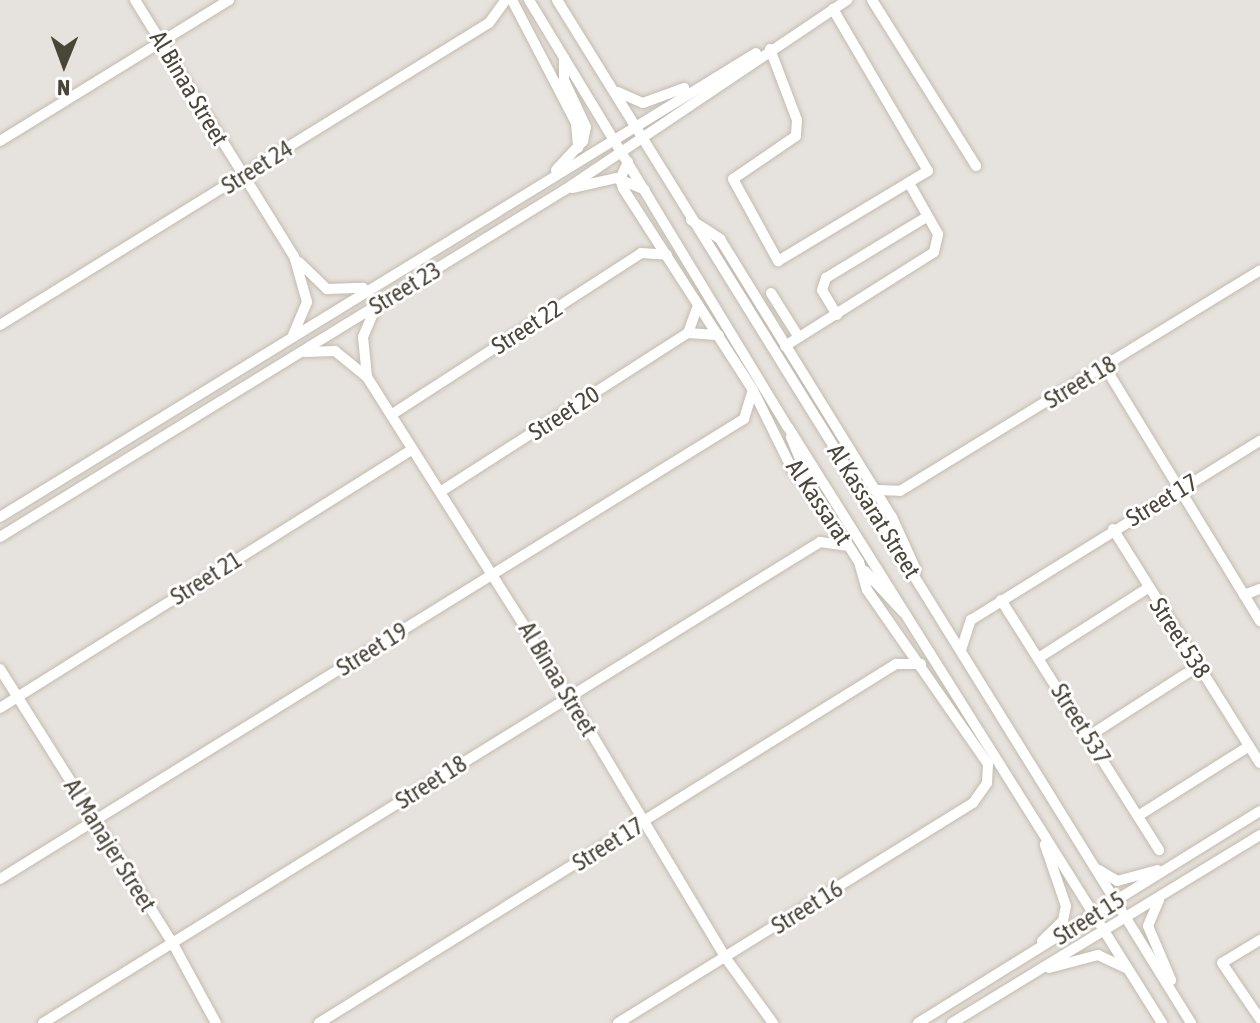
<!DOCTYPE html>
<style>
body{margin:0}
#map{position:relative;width:1260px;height:1023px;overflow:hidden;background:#f6f3ec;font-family:"Asap Condensed",sans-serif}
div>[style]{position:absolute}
.industrial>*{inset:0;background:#e6e2dd}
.roads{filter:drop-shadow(0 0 2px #c2bbae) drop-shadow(0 0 2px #c2bbae)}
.minor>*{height:10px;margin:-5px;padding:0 5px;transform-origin:5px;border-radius:5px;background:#fff}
span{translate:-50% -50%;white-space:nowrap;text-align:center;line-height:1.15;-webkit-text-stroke:6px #fff;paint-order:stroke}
.street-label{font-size:24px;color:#4b4439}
.north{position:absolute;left:24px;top:24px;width:80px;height:80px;-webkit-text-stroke:6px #fff;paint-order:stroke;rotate:181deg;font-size:22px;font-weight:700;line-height:32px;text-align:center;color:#4b4439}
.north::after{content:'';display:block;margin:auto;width:28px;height:36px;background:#4b4439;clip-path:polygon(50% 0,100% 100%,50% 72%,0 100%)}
</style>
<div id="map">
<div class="industrial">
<i style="clip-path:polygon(0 0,1260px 0,1260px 1023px,0 1023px)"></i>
</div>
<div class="roads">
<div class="minor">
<i style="left:135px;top:0;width:301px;rotate:58.2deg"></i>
<i style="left:294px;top:256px;width:48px;rotate:74.2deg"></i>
<i style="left:307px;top:302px;width:36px;rotate:113deg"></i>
<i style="left:512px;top:0;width:139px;rotate:62.5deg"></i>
<i style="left:576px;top:123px;width:25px;rotate:85deg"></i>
<i style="left:529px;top:0;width:499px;rotate:58.8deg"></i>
<i style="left:788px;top:427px;width:704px;rotate:57.89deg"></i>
<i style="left:557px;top:0;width:1204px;rotate:58.21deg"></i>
<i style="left:872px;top:0;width:196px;rotate:57.9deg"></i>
<i style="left:770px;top:49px;width:76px;rotate:69.2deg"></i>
<i style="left:797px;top:120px;width:16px;rotate:94deg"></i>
<i style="left:796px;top:136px;width:76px;rotate:145.7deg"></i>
<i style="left:733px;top:179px;width:94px;rotate:61.2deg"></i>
<i style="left:778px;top:261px;width:175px;rotate:-31deg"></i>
<i style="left:928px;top:171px;width:188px;rotate:-120.4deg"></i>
<i style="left:618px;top:92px;width:27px;rotate:24deg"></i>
<i style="left:643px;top:103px;width:44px;rotate:-20.1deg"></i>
<i style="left:0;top:141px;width:269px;rotate:-31.6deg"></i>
<i style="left:556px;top:170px;width:40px;rotate:-47deg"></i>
<i style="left:583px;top:141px;width:14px;rotate:-78deg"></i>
<i style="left:586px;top:127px;width:52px;rotate:-115.1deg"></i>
<i style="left:564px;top:80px;width:22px;rotate:-90deg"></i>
<i style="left:572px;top:188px;width:45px;rotate:-12.8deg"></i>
<i style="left:616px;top:178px;width:31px;rotate:22deg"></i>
<i style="left:691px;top:220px;width:35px;rotate:33deg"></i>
<i style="left:720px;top:239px;width:327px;rotate:58.3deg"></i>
<i style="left:892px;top:517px;width:58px;rotate:65.6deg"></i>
<i style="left:299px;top:262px;width:39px;rotate:44deg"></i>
<i style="left:327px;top:289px;width:36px;rotate:-2deg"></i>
<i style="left:771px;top:293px;width:51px;rotate:57.9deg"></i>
<i style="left:837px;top:315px;width:29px;rotate:-121deg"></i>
<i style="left:822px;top:290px;width:13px;rotate:-72deg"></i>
<i style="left:826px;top:278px;width:119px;rotate:-31.3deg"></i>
<i style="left:0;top:325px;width:575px;rotate:-31.7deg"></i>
<i style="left:489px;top:23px;width:29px;rotate:-54deg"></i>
<i style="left:688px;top:333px;width:31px;rotate:4deg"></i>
<i style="left:785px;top:346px;width:176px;rotate:-32.2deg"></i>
<i style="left:934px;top:252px;width:18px;rotate:-77deg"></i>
<i style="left:938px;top:234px;width:59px;rotate:-119.6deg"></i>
<i style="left:305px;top:352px;width:30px;rotate:-2deg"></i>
<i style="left:335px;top:351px;width:41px;rotate:39.1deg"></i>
<i style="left:367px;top:377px;width:378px;rotate:57.7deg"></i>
<i style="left:569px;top:696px;width:304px;rotate:59.1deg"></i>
<i style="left:725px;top:957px;width:82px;rotate:54deg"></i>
<i style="left:1105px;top:367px;width:298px;rotate:58.6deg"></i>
<i style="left:367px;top:377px;width:40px;rotate:-95.7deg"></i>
<i style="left:363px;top:337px;width:28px;rotate:-67deg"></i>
<i style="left:391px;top:415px;width:298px;rotate:-32.9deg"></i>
<i style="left:641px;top:253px;width:26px;rotate:4deg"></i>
<i style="left:791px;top:437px;width:48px;rotate:67.8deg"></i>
<i style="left:876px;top:490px;width:24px;rotate:2deg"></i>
<i style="left:900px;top:491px;width:422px;rotate:-31.5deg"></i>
<i style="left:440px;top:492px;width:295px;rotate:-32.7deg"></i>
<i style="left:688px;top:333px;width:30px;rotate:-70deg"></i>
<i style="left:0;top:517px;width:887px;rotate:-31.54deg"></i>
<i style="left:1113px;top:529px;width:276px;rotate:57.9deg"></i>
<i style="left:0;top:537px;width:664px;rotate:-31.58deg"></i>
<i style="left:566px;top:189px;width:339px;rotate:-33.9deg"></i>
<i style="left:865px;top:571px;width:56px;rotate:47.2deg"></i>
<i style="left:1244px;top:595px;width:17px;rotate:-21deg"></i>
<i style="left:1001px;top:600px;width:296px;rotate:57.7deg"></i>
<i style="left:961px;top:650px;width:32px;rotate:-72deg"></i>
<i style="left:971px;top:620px;width:340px;rotate:-31.8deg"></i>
<i style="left:1040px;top:657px;width:128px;rotate:-32.6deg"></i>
<i style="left:0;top:669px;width:323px;rotate:57.8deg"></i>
<i style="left:172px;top:942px;width:92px;rotate:61.5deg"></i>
<i style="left:0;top:708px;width:487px;rotate:-32.1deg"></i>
<i style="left:1089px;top:736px;width:130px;rotate:-32.7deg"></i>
<i style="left:1138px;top:816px;width:131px;rotate:-32.2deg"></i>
<i style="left:1099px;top:870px;width:21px;rotate:31deg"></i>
<i style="left:1117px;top:881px;width:42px;rotate:-15deg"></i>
<i style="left:0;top:879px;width:875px;rotate:-31.73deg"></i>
<i style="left:744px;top:419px;width:30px;rotate:-73deg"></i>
<i style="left:1159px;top:900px;width:28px;rotate:113deg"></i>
<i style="left:1148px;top:926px;width:59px;rotate:66.9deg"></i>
<i style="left:1260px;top:940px;width:44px;rotate:148.8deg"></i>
<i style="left:1222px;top:963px;width:68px;rotate:55.8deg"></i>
<i style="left:1042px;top:941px;width:29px;rotate:-44deg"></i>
<i style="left:1063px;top:921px;width:15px;rotate:-79deg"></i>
<i style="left:1066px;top:906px;width:65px;rotate:-109deg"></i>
<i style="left:1049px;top:968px;width:51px;rotate:-14.9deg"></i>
<i style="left:1098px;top:955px;width:33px;rotate:25deg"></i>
<i style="left:43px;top:1023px;width:914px;rotate:-31.76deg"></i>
<i style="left:820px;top:542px;width:27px;rotate:8deg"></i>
<i style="left:319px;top:1023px;width:680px;rotate:-31.89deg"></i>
<i style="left:896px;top:664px;width:25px"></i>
<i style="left:618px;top:1023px;width:418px;rotate:-31.8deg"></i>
<i style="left:973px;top:803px;width:24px;rotate:-55deg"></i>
<i style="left:987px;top:783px;width:19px;rotate:-87deg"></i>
<i style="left:988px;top:764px;width:212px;rotate:-124.8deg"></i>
<i style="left:867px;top:590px;width:29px;rotate:-106deg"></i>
<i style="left:859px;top:562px;width:83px;rotate:-122.2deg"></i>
<i style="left:815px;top:492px;width:33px;rotate:-135deg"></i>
<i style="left:792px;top:469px;width:88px;rotate:-116.3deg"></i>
<i style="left:753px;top:390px;width:240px;rotate:-122.8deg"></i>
<i style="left:623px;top:188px;width:9px;rotate:-108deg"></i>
<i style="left:620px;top:179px;width:19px;rotate:-65deg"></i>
<i style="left:918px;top:1023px;width:402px;rotate:-31.8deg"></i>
<i style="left:952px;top:1023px;width:361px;rotate:-31.4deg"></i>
</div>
</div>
<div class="street-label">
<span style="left:189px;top:88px;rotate:59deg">Al Binaa Street</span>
<span style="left:257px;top:167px;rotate:-32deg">Street 24</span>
<span style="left:405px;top:288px;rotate:-31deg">Street 23</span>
<span style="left:527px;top:327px;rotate:-33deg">Street 22</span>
<span style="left:1080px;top:382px;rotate:-31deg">Street 18</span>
<span style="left:564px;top:413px;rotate:-33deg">Street 20</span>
<span style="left:1162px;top:500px;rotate:-31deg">Street 17</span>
<span style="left:819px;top:502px;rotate:56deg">Al Kassarat</span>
<span style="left:874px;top:511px;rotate:58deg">Al Kassarat Street</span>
<span style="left:206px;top:578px;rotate:-32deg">Street 21</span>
<span style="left:1180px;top:638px;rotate:57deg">Street 538</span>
<span style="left:372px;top:649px;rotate:-32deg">Street 19</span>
<span style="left:558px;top:679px;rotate:59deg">Al Binaa Street</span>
<span style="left:1081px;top:724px;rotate:58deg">Street 537</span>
<span style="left:431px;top:782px;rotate:-32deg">Street 18</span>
<span style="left:608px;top:844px;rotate:-32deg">Street 17</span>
<span style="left:110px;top:845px;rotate:58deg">Al Manajer Street</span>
<span style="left:807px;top:907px;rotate:-32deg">Street 16</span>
<span style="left:1089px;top:918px;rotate:-32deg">Street 15</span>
</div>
<div class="north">N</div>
</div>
